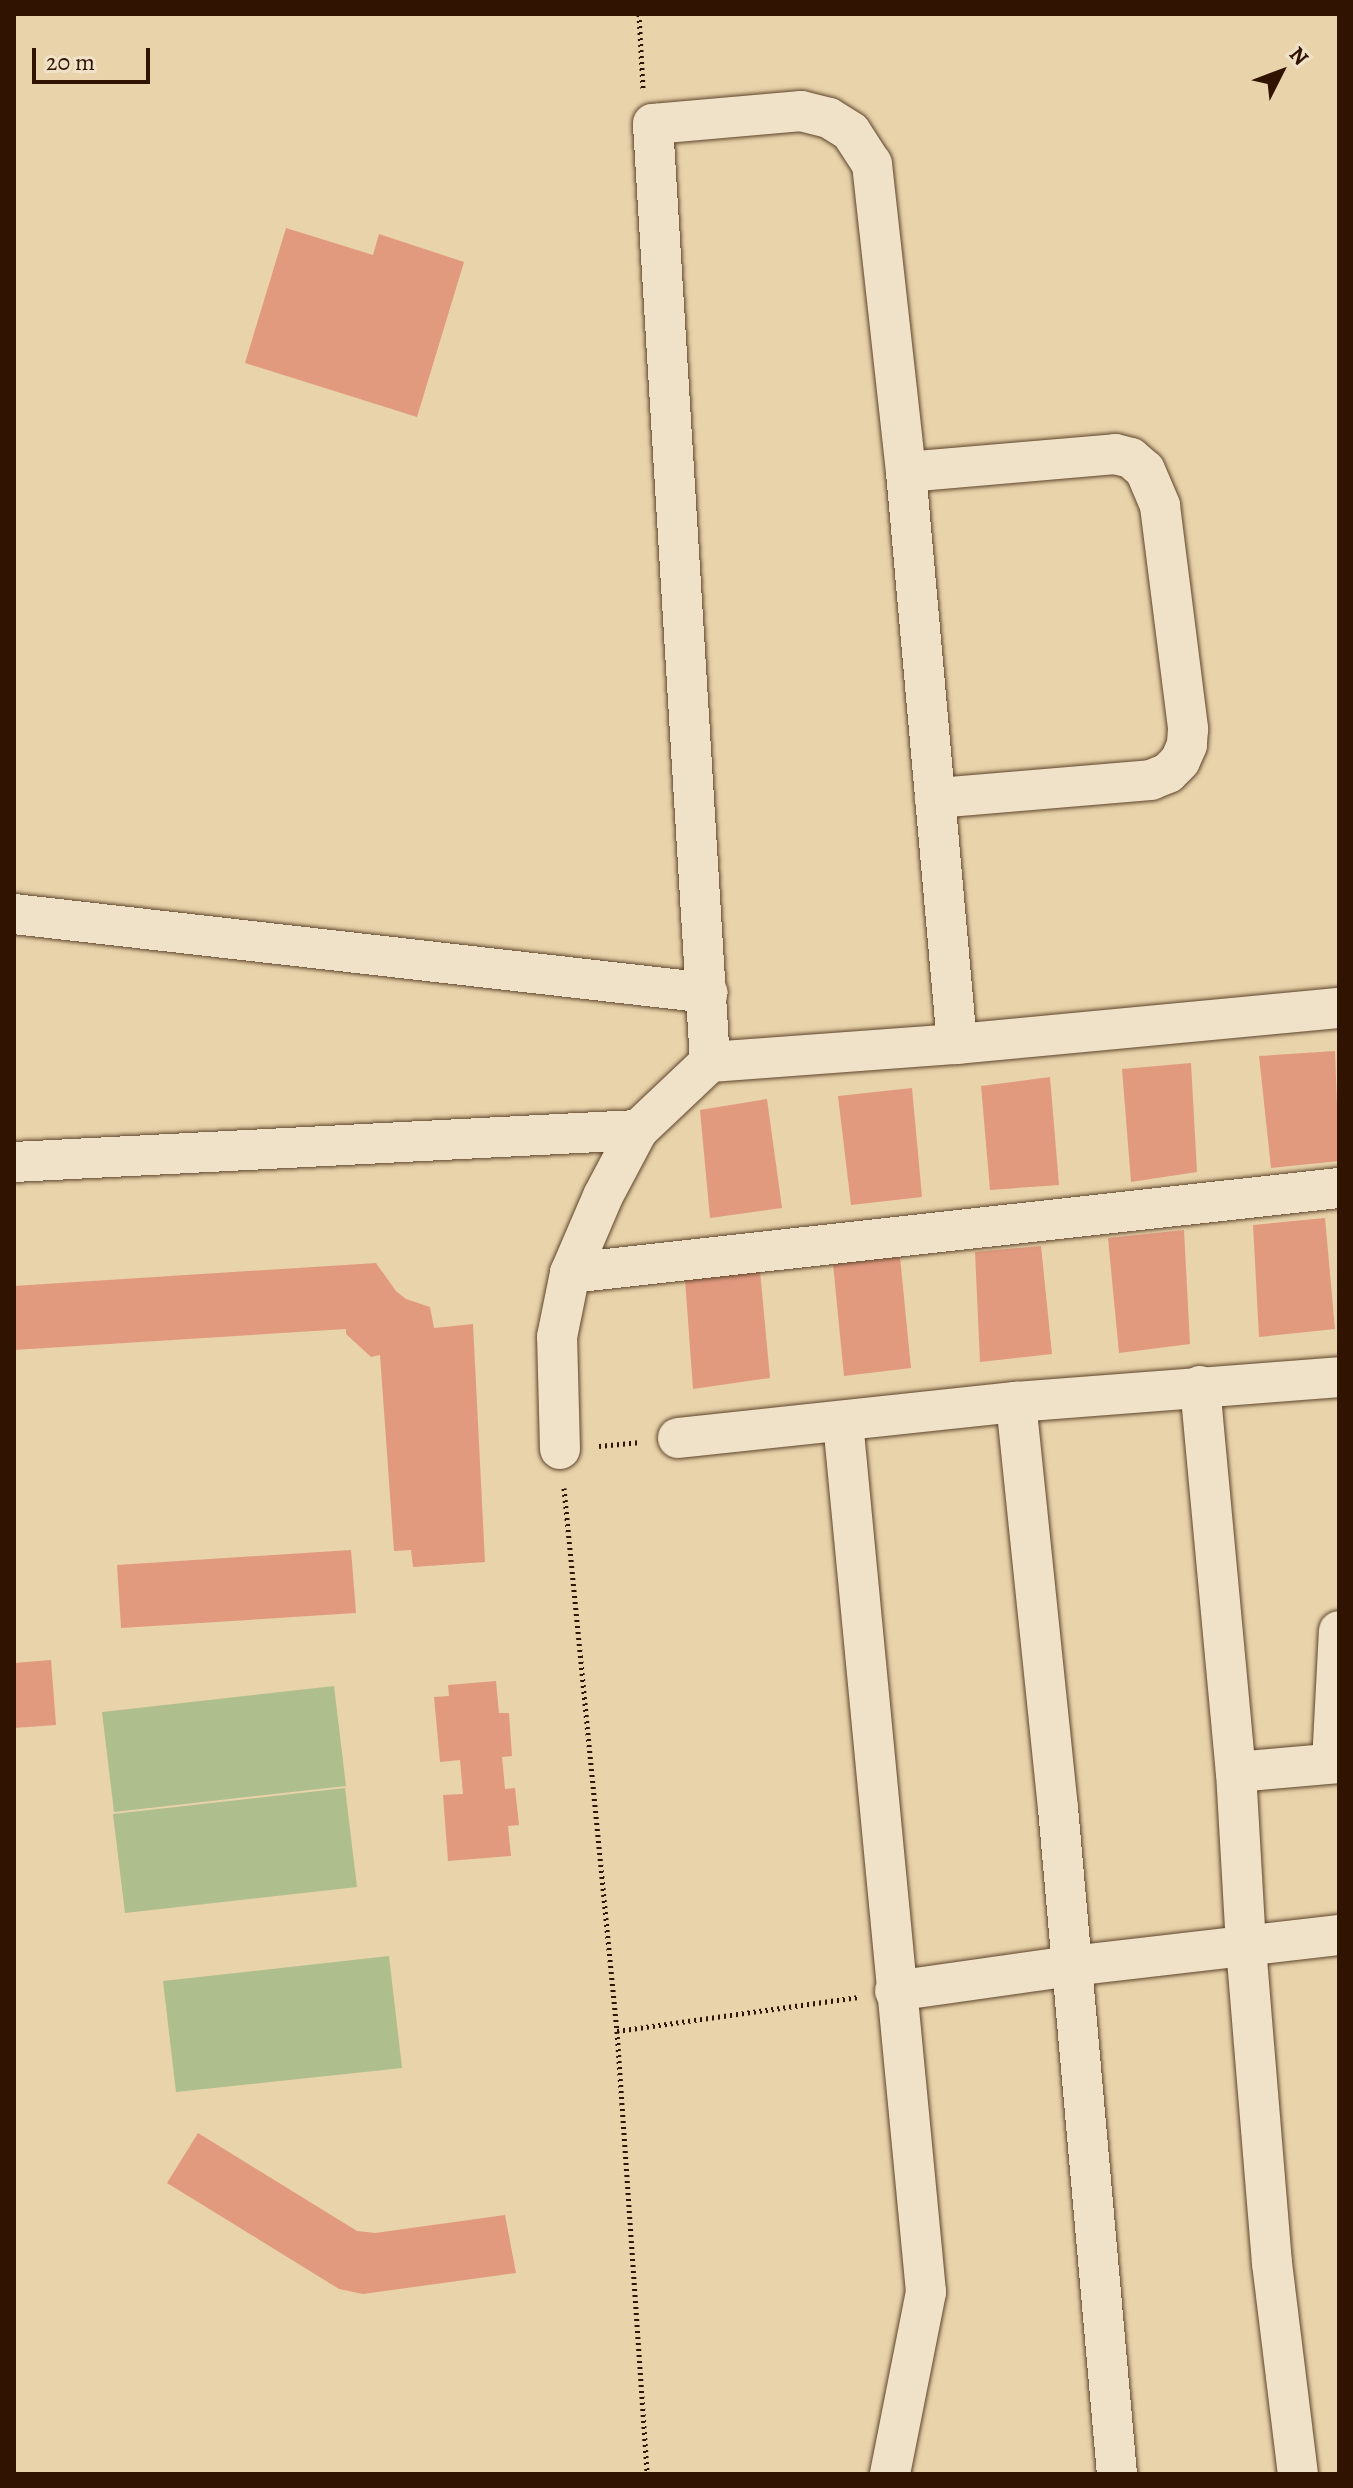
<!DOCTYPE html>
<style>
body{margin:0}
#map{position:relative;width:1353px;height:2488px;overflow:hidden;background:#e8d3aa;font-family:Alegreya,serif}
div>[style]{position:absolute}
.green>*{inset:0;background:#afbe8d}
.building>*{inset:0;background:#e29a7f}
.path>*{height:5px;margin-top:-2.5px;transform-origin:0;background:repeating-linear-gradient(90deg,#301401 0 2px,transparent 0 6px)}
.roads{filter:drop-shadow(0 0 2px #5e442b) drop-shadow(0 0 2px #5e442b)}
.minor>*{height:40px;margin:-20px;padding:0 20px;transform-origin:20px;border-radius:20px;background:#f0e2c8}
span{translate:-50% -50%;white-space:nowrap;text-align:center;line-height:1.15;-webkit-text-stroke:6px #f0e2c8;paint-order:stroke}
.frame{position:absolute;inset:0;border:16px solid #301401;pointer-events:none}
.north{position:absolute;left:1241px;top:32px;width:80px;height:80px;-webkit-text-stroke:6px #f0e2c8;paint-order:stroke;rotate:48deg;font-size:22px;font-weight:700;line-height:32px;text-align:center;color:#301401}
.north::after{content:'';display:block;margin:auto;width:28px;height:36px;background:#301401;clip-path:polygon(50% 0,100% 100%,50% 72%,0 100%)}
.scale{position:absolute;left:32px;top:48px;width:118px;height:36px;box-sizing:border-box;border:4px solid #301401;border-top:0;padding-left:10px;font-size:24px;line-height:28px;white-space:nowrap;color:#301401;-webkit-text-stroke:6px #f0e2c8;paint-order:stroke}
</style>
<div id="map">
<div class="green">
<i style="clip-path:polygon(334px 1686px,346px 1786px,114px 1812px,102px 1712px)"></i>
<i style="clip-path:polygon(345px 1788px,357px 1887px,125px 1913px,113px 1814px)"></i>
<i style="clip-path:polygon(389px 1956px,402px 2068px,176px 2092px,163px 1981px)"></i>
</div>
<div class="building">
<i style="clip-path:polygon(286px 228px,373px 255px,379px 234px,464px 262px,417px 417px,245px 363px)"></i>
<i style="clip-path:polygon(1335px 1051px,1339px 1161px,1271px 1168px,1259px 1056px)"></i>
<i style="clip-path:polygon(1191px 1063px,1197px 1172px,1131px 1182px,1122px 1069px)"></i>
<i style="clip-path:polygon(1050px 1077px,1059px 1185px,990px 1190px,981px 1086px)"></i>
<i style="clip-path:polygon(912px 1088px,922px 1197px,851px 1205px,838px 1096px)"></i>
<i style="clip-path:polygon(767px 1099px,782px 1208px,710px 1218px,700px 1110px)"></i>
<i style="clip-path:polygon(1325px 1218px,1335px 1329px,1259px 1337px,1253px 1225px)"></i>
<i style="clip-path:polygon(1184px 1230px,1190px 1344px,1119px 1353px,1108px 1238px)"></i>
<i style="clip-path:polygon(1041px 1246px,1052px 1354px,980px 1362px,975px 1252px)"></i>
<i style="clip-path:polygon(900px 1257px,911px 1368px,844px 1376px,833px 1264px)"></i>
<i style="clip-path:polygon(376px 1263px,396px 1291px,406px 1299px,430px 1307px,434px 1328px,473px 1324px,485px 1562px,413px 1567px,411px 1550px,394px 1551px,380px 1355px,371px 1357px,346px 1334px,346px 1329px,14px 1350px,14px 1286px)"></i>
<i style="clip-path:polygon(760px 1271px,770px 1378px,693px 1389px,685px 1279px)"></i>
<i style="clip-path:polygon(351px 1550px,356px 1613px,121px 1628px,117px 1565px)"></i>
<i style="clip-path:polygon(51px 1660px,56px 1725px,14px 1728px,14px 1663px)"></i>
<i style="clip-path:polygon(496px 1681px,499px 1713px,509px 1713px,512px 1756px,502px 1757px,505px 1789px,515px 1788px,519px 1825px,508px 1826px,511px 1856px,448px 1861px,443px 1795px,463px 1794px,460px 1760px,440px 1762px,434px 1697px,449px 1696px,448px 1685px)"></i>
<i style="clip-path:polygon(198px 2133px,357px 2231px,375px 2233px,505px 2215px,516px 2273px,363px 2294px,339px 2289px,167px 2183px)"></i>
</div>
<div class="path">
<i style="left:639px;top:14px;width:75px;rotate:86.9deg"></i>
<i style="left:599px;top:1446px;width:42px;rotate:-5.4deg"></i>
<i style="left:564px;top:1488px;width:546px;rotate:84.43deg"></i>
<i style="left:617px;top:2031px;width:244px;rotate:-8deg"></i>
<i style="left:617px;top:2031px;width:444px;rotate:86.1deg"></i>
</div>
<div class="roads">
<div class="minor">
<i style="left:906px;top:472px;width:210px;rotate:-4.9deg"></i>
<i style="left:1115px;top:454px;width:16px;rotate:14deg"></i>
<i style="left:1131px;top:458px;width:18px;rotate:41deg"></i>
<i style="left:1145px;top:470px;width:39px;rotate:67deg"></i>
<i style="left:1160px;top:506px;width:225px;rotate:82.8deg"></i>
<i style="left:1188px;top:729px;width:16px;rotate:94deg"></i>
<i style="left:1187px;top:745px;width:17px;rotate:114deg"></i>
<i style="left:1180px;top:761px;width:17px;rotate:135deg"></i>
<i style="left:1168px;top:773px;width:18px;rotate:158deg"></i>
<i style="left:1151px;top:780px;width:217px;rotate:175.2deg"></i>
<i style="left:14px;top:914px;width:698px;rotate:6.49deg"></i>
<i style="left:710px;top:1062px;width:940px;rotate:-93.48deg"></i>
<i style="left:653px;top:124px;width:149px;rotate:-5deg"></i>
<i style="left:801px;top:111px;width:29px;rotate:14deg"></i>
<i style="left:829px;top:118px;width:26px;rotate:32deg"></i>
<i style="left:851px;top:132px;width:38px;rotate:57deg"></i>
<i style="left:872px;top:164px;width:310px;rotate:83.7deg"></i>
<i style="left:906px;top:472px;width:574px;rotate:84.9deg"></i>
<i style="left:14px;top:1162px;width:625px;rotate:-2.94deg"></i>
<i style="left:570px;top:1273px;width:774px;rotate:-6.31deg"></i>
<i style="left:1200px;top:1386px;width:388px;rotate:84.7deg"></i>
<i style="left:1236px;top:1772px;width:175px;rotate:86.7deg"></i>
<i style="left:1246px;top:1947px;width:317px;rotate:85.3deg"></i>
<i style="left:1272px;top:2263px;width:213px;rotate:83deg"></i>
<i style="left:1016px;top:1402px;width:408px;rotate:84.1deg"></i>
<i style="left:1058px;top:1808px;width:669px;rotate:84.94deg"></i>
<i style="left:843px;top:1422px;width:874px;rotate:84.55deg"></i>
<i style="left:926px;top:2292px;width:186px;rotate:101.2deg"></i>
<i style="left:678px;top:1438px;width:340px;rotate:-6.1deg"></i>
<i style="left:1016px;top:1402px;width:324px;rotate:-4.4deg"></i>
<i style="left:560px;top:1449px;width:112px;rotate:-91.5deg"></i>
<i style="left:557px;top:1337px;width:65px;rotate:-78.5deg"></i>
<i style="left:570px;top:1273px;width:84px;rotate:-66.8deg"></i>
<i style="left:603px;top:1196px;width:75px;rotate:-62.1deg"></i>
<i style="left:638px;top:1130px;width:99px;rotate:-43.4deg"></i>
<i style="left:710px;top:1062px;width:248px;rotate:-4.2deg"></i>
<i style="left:957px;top:1044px;width:384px;rotate:-5.4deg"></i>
<i style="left:1332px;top:1763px;width:132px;rotate:-87deg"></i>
<i style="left:1236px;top:1772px;width:103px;rotate:-5deg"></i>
<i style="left:895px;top:1991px;width:178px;rotate:-8.1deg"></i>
<i style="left:1071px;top:1966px;width:270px;rotate:-6.6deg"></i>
</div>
</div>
<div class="frame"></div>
<div class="north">N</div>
<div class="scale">20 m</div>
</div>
